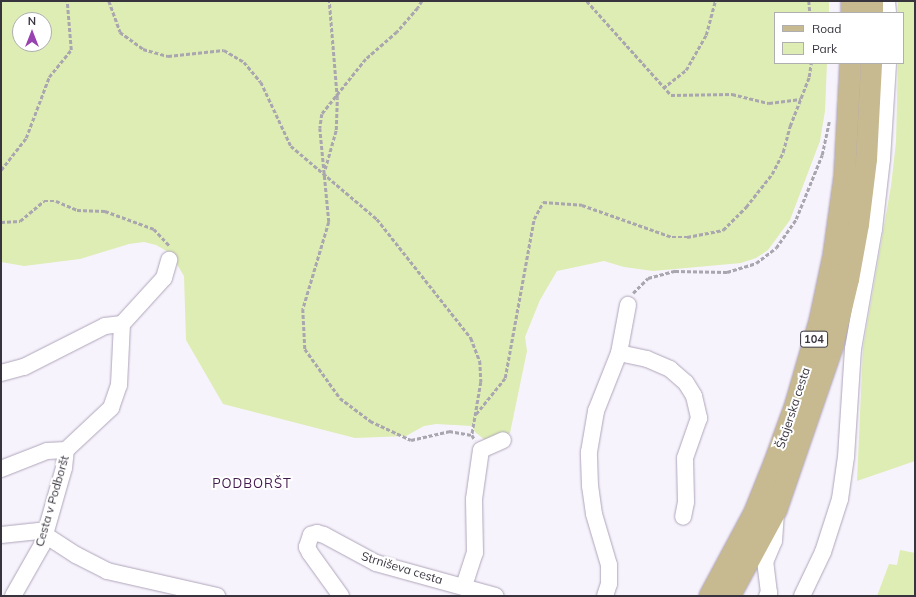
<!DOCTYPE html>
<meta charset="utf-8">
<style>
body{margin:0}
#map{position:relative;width:916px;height:597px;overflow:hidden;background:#f7f3fc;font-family:Mulish,sans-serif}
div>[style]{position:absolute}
.green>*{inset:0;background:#ddedb3}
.path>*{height:2.5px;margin-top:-1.25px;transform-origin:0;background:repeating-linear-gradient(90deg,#aaa6af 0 4px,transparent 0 6px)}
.roads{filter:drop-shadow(0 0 1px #afa5bb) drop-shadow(0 0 1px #afa5bb)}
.minor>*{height:16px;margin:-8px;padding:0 8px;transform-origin:8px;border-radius:8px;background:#fff}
.major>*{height:21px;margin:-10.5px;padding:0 10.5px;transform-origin:10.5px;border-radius:10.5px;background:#c7b990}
span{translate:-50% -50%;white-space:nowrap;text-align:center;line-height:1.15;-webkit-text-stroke:4px #fff;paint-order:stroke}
.shield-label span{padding:1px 3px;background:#fff;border:1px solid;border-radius:3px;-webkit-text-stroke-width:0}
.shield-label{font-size:11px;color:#38343d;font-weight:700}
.street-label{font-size:12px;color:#38343d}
.neighbourhood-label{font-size:13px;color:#441b4f;letter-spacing:1px}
.frame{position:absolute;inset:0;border:2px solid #38343d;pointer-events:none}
.legend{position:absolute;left:774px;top:12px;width:130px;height:52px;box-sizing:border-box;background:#fff;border:1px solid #afaeb1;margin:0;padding:5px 7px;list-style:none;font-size:12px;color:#38343d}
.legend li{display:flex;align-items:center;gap:8px;height:20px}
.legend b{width:20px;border:1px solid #afaeb1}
.north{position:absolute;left:12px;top:12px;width:40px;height:40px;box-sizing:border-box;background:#fff;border:1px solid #afaeb1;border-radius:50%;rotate:0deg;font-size:11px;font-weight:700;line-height:16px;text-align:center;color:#38343d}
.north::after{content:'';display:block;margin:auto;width:14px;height:18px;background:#9843b0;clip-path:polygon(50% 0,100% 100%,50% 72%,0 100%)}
</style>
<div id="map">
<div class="green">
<i style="clip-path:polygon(evenodd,1px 1px,829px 1px,829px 13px,775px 13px,775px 63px,827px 63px,825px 111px,820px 141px,790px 220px,768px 250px,756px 258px,741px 263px,653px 271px,624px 267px,604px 261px,557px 271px,540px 300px,525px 337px,527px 351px,510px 433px,500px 439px,485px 440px,475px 432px,472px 426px,436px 424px,424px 426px,406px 436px,355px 438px,223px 404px,186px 340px,184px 276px,170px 253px,156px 245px,144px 242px,129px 244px,80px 259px,24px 266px,1px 262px,1px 1px,20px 20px,44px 20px,44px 44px,20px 44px,20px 20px)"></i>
<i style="clip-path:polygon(898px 1px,915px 1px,915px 461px,857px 481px,863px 348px,891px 186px,896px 142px,898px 63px,903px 63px,903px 13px,898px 13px)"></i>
<i style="clip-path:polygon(900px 550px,915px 553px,915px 596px,877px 596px,889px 564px,897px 565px)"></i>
</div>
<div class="path">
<i style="left:109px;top:1px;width:33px;rotate:70deg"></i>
<i style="left:120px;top:32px;width:29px;rotate:36deg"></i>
<i style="left:143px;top:49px;width:26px;rotate:16deg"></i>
<i style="left:168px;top:56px;width:56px;rotate:-6.1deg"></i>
<i style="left:224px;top:50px;width:23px;rotate:31deg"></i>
<i style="left:244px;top:62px;width:26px;rotate:50deg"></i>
<i style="left:261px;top:82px;width:71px;rotate:64.9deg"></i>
<i style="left:291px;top:146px;width:113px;rotate:40.3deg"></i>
<i style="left:377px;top:219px;width:152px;rotate:51.7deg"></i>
<i style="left:471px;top:338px;width:25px;rotate:69deg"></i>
<i style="left:480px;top:361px;width:21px;rotate:87deg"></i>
<i style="left:481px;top:382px;width:54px;rotate:99.6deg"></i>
<i style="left:472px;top:435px;width:6px;rotate:59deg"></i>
<i style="left:422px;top:1px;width:8px;rotate:120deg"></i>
<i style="left:418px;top:8px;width:32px;rotate:131deg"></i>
<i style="left:397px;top:32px;width:41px;rotate:138.9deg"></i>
<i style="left:366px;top:59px;width:70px;rotate:128.7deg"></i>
<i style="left:322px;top:114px;width:14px;rotate:98deg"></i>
<i style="left:320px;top:128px;width:94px;rotate:84.5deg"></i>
<i style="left:329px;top:222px;width:91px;rotate:106.6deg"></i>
<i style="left:303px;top:309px;width:40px;rotate:87.1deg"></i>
<i style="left:305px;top:349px;width:60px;rotate:54.5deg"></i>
<i style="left:340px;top:398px;width:38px;rotate:37deg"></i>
<i style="left:370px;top:421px;width:45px;rotate:24.9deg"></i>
<i style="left:411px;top:440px;width:39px;rotate:-13deg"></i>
<i style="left:449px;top:431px;width:23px;rotate:10deg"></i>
<i style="left:587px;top:1px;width:126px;rotate:48.2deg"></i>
<i style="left:671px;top:95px;width:61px;rotate:-0.9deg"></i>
<i style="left:732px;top:94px;width:38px;rotate:14deg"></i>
<i style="left:769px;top:103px;width:32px;rotate:-7deg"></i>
<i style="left:809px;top:1px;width:12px;rotate:85deg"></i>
<i style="left:663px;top:88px;width:29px;rotate:-38deg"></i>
<i style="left:686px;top:70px;width:40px;rotate:-60.3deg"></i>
<i style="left:706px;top:35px;width:35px;rotate:-75deg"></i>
<i style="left:325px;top:169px;width:41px;rotate:-74.2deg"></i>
<i style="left:336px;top:130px;width:32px;rotate:-88deg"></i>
<i style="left:337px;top:98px;width:97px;rotate:-94.7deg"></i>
<i style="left:1px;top:170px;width:41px;rotate:-52deg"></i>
<i style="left:26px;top:138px;width:65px;rotate:-69.3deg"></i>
<i style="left:49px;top:77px;width:35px;rotate:-51deg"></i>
<i style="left:71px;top:50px;width:49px;rotate:-94.7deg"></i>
<i style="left:1px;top:222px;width:19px;rotate:-3deg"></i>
<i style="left:20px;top:221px;width:31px;rotate:-40deg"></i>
<i style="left:44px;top:201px;width:12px"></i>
<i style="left:56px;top:201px;width:23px;rotate:23deg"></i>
<i style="left:77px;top:210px;width:28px;rotate:2deg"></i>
<i style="left:105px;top:211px;width:52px;rotate:20.2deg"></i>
<i style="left:154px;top:229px;width:23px;rotate:47deg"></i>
<i style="left:633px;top:293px;width:21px;rotate:-45deg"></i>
<i style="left:648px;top:278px;width:28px;rotate:-15deg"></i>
<i style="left:675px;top:271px;width:52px;rotate:1.1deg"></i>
<i style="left:727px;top:272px;width:30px;rotate:-17deg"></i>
<i style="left:756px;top:263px;width:25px;rotate:-37deg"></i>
<i style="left:776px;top:248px;width:35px;rotate:-55deg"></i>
<i style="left:796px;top:219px;width:69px;rotate:-67.9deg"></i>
<i style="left:822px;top:155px;width:34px;rotate:-78deg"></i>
<i style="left:476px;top:414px;width:46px;rotate:-51.1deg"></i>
<i style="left:505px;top:378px;width:162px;rotate:-79.7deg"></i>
<i style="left:534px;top:219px;width:19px;rotate:-62deg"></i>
<i style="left:543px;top:202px;width:39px;rotate:4deg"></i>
<i style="left:582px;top:205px;width:96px;rotate:19.6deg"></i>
<i style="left:672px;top:237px;width:15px"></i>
<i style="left:687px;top:237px;width:37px;rotate:-11deg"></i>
<i style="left:723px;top:230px;width:33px;rotate:-45deg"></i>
<i style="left:746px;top:207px;width:42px;rotate:-51.8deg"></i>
<i style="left:772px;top:174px;width:25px;rotate:-63deg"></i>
<i style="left:783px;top:152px;width:27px;rotate:-75deg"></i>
<i style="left:790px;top:126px;width:53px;rotate:-68.8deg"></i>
<i style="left:809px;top:77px;width:14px;rotate:-82deg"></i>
</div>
<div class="roads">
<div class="minor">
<i style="left:887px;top:1px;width:12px;rotate:85deg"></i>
<i style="left:619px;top:353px;width:29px;rotate:12deg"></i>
<i style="left:647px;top:359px;width:25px;rotate:23deg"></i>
<i style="left:670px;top:369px;width:21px;rotate:41deg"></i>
<i style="left:686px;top:383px;width:15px;rotate:58deg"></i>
<i style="left:694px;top:396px;width:23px;rotate:77deg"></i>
<i style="left:699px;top:418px;width:42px;rotate:109.3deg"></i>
<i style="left:685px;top:458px;width:44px;rotate:88.7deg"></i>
<i style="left:686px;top:502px;width:15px;rotate:101deg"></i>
<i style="left:1px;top:373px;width:24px;rotate:-15deg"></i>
<i style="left:24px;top:367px;width:91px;rotate:-26.8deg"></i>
<i style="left:105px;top:326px;width:17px;rotate:-7deg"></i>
<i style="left:122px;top:324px;width:62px;rotate:-47.6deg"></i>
<i style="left:164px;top:278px;width:19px;rotate:-74deg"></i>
<i style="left:1px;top:469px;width:49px;rotate:-21.4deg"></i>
<i style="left:47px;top:451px;width:19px;rotate:-3deg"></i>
<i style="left:1px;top:535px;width:38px;rotate:-6deg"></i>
<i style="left:39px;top:531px;width:44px;rotate:33deg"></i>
<i style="left:76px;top:555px;width:35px;rotate:27deg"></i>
<i style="left:107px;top:571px;width:113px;rotate:12.8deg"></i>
<i style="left:464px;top:586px;width:35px;rotate:-72deg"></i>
<i style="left:475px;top:553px;width:54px;rotate:-91.1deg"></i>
<i style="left:474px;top:499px;width:49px;rotate:-81.9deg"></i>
<i style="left:481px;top:450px;width:24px;rotate:-24deg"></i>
<i style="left:13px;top:596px;width:59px;rotate:-60.4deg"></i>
<i style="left:42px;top:545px;width:80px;rotate:-74.1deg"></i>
<i style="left:64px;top:468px;width:18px;rotate:-84deg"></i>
<i style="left:66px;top:450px;width:62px;rotate:-43deg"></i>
<i style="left:111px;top:408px;width:24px;rotate:-71deg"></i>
<i style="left:119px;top:385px;width:61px;rotate:-87.2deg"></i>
<i style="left:341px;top:596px;width:53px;rotate:-125.8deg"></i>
<i style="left:310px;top:553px;width:7px;rotate:-117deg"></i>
<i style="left:307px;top:547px;width:13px;rotate:-72deg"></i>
<i style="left:311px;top:535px;width:6px;rotate:-18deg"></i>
<i style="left:317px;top:533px;width:7px;rotate:16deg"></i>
<i style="left:324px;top:535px;width:59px;rotate:28.3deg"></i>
<i style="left:376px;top:563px;width:124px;rotate:15.4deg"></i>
<i style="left:605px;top:596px;width:13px;rotate:-72deg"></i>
<i style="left:609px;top:584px;width:19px;rotate:-90deg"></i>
<i style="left:609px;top:565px;width:53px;rotate:-106.4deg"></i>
<i style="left:594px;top:514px;width:28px;rotate:-98deg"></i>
<i style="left:590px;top:486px;width:34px;rotate:-92deg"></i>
<i style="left:589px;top:452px;width:42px;rotate:-80.3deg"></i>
<i style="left:596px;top:411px;width:62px;rotate:-68.4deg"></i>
<i style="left:619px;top:353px;width:49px;rotate:-79.4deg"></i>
<i style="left:767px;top:596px;width:4px;rotate:-56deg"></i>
<i style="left:769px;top:593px;width:31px;rotate:-97deg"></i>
<i style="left:765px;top:562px;width:23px;rotate:-67deg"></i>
<i style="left:774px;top:541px;width:29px;rotate:-86deg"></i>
<i style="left:802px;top:596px;width:49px;rotate:-64.5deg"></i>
<i style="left:823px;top:552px;width:56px;rotate:-72.2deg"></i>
<i style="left:840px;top:499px;width:42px;rotate:-81.9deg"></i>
<i style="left:846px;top:457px;width:108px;rotate:-86.3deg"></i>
<i style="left:853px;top:349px;width:122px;rotate:-80.1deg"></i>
<i style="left:874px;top:229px;width:70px;rotate:-83.5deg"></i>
<i style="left:882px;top:159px;width:96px;rotate:-86.4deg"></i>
</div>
<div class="major">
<i style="left:872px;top:1px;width:12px;rotate:90deg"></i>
<i style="left:851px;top:13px;width:12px;rotate:-90deg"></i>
<i style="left:709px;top:596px;width:95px;rotate:-61.8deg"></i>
<i style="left:754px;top:512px;width:54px;rotate:-68.2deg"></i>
<i style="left:774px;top:462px;width:62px;rotate:-70.1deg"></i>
<i style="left:795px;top:404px;width:86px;rotate:-73.9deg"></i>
<i style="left:819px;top:321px;width:67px;rotate:-78deg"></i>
<i style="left:833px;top:255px;width:80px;rotate:-82.1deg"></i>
<i style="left:844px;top:176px;width:113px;rotate:-87deg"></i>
<i style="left:729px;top:596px;width:99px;rotate:-61.6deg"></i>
<i style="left:776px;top:509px;width:172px;rotate:-71deg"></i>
<i style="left:832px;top:346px;width:69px;rotate:-76.6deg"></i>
<i style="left:848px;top:279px;width:56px;rotate:-79.7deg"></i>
<i style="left:858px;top:224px;width:65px;rotate:-83deg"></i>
<i style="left:866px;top:159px;width:96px;rotate:-87deg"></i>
</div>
</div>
<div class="shield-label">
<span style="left:814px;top:339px">104</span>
</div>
<div class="street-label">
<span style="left:793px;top:408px;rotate:-72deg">Štajerska cesta</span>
<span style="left:52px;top:501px;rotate:-74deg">Cesta v Podboršt</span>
<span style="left:402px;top:568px;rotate:17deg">Strniševa cesta</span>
</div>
<div class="neighbourhood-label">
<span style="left:252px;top:483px">PODBORŠT</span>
</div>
<div class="frame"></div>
<ul class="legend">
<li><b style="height:5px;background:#c7b990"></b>Road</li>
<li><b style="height:11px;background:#ddedb3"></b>Park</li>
</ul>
<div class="north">N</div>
</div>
